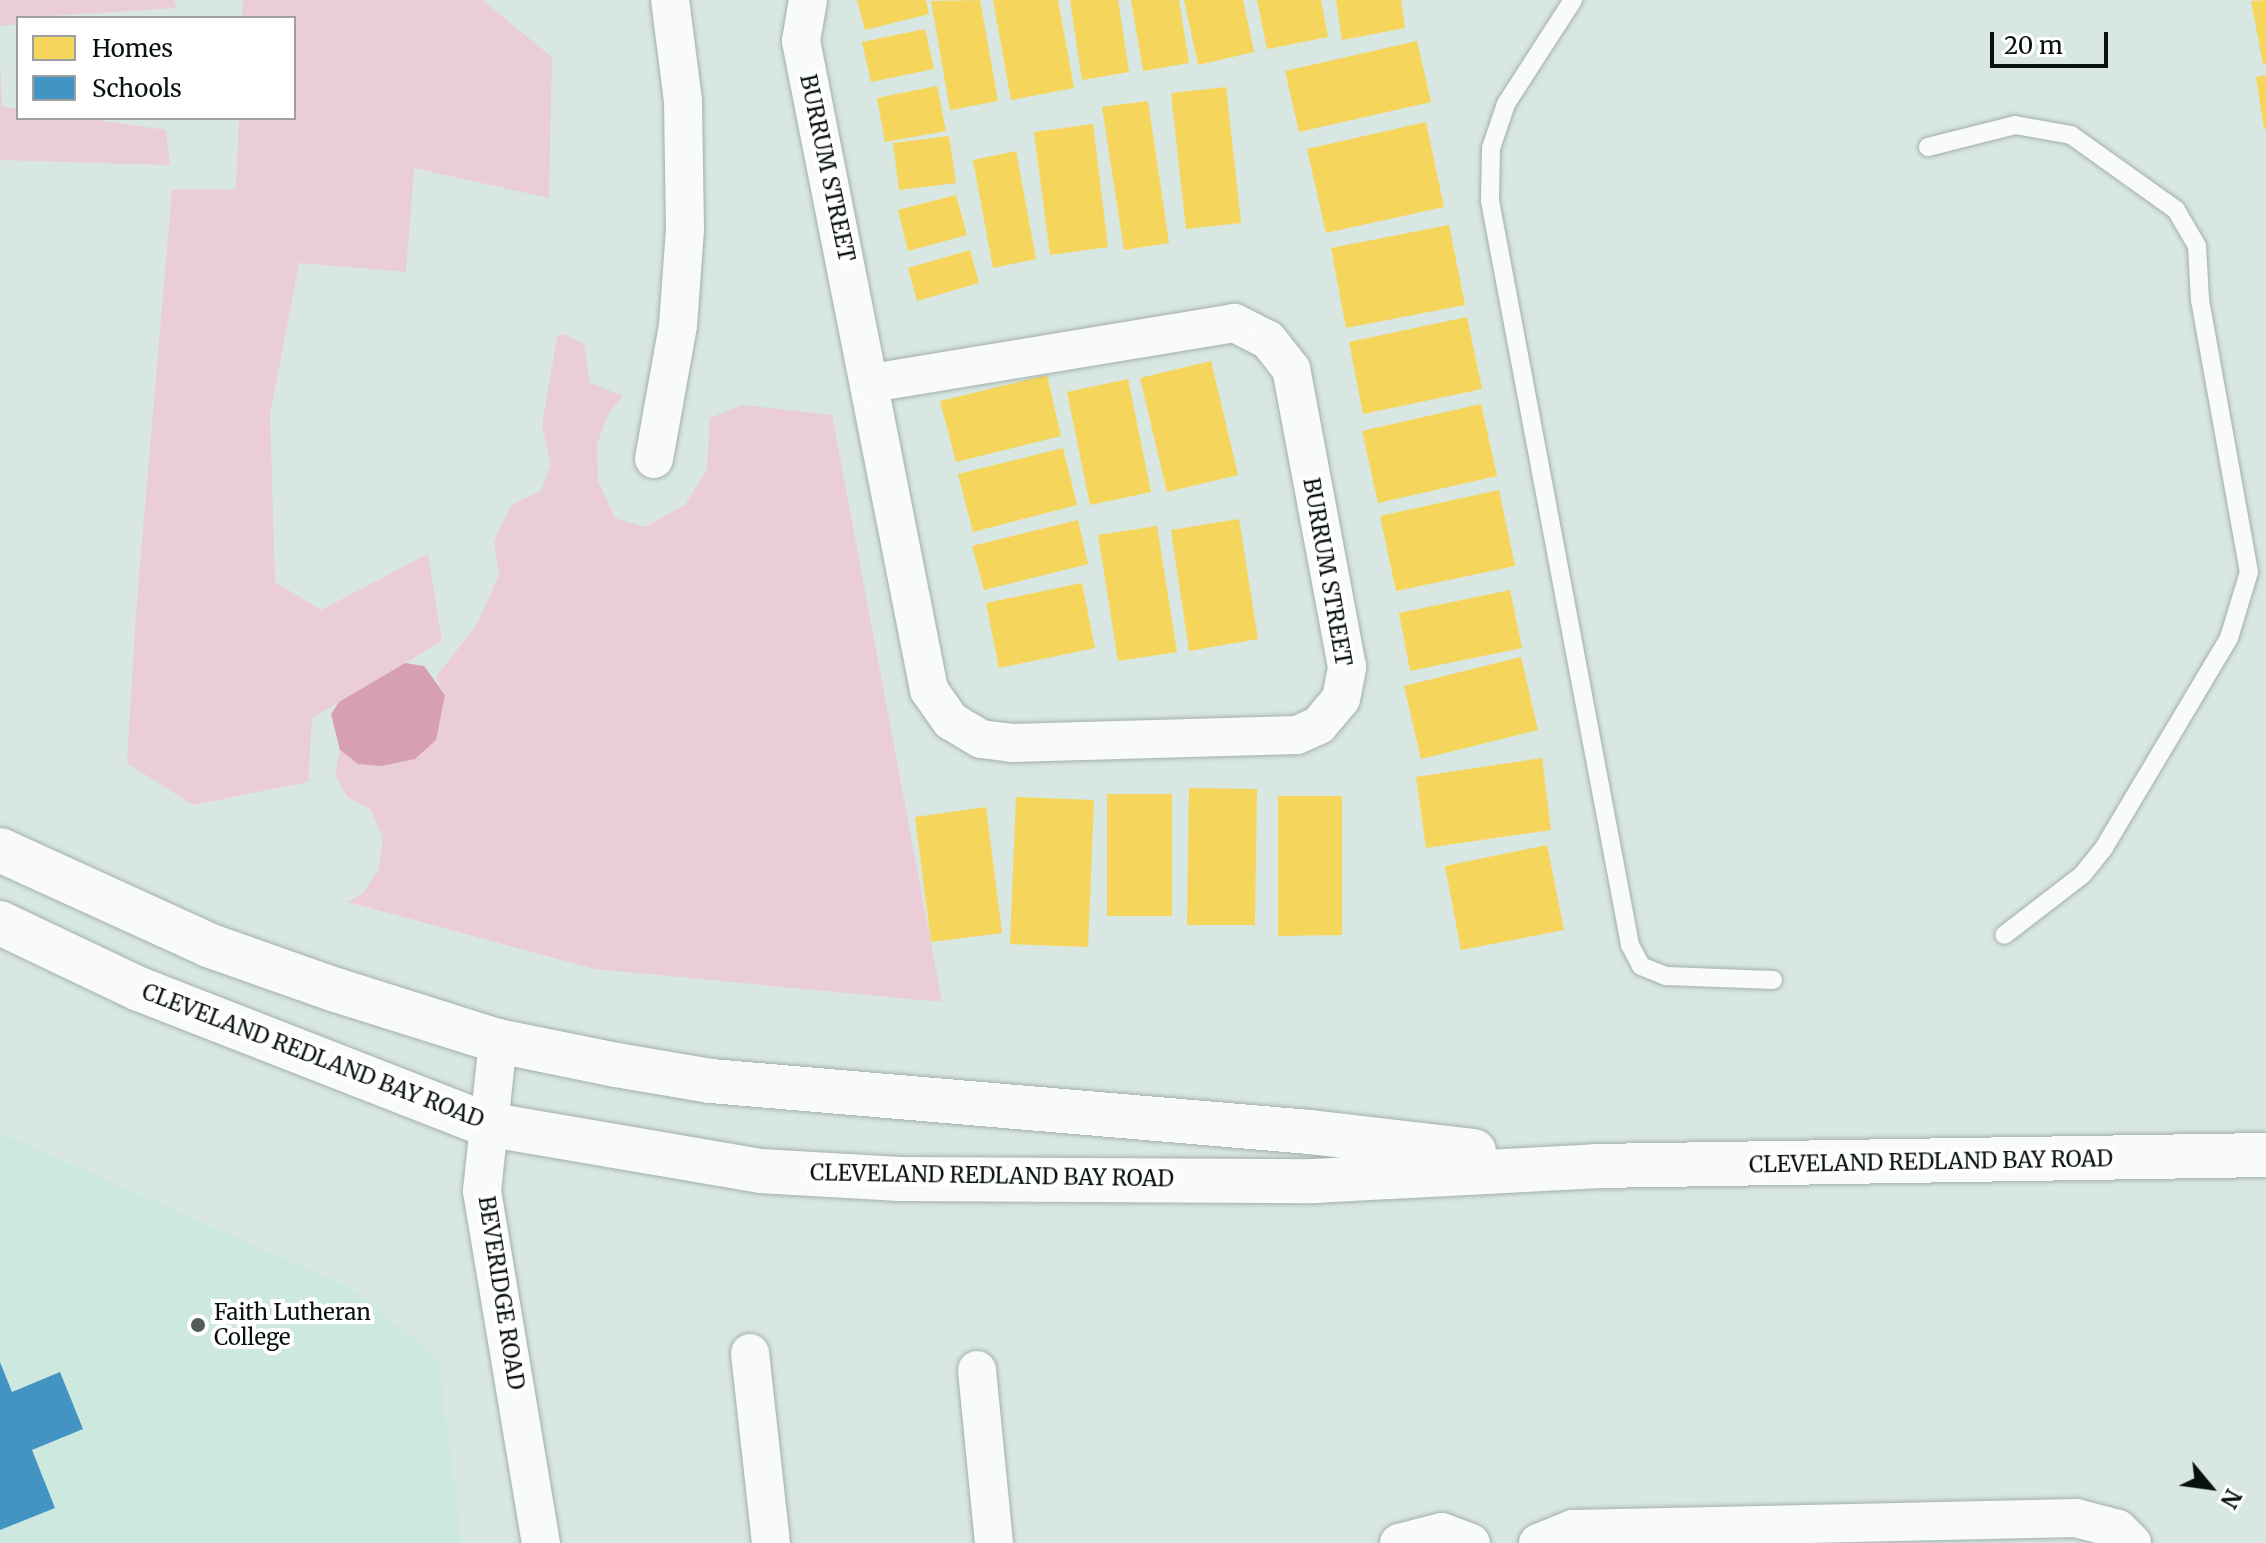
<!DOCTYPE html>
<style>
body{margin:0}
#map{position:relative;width:2266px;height:1543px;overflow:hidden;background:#d8e7e2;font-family:Merriweather,serif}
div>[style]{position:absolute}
.built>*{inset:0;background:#cde8de}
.green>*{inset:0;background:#eacdd7}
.water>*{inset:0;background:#d79fb4}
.homes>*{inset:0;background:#f6d55c}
.schools>*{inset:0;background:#4393c3}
.roads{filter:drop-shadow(0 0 2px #a4afab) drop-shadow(0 0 2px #a4afab)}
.service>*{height:18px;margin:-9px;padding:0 9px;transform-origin:9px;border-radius:9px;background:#f9fbfb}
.minor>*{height:38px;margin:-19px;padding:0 19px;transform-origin:19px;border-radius:19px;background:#f9fbfb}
.trunk>*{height:44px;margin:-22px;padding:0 22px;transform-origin:22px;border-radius:22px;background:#f9fbfb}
.dots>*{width:22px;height:22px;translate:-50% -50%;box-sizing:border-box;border:4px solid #fff;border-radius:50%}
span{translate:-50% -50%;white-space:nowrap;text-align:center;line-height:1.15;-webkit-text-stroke:8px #fff;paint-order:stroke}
.street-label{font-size:22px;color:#08110e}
.poi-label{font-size:22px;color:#08110e}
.left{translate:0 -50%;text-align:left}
.legend{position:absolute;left:16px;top:16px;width:280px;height:104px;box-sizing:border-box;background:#fff;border:2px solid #9ca09f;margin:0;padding:10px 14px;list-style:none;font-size:24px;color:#08110e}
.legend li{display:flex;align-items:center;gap:16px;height:40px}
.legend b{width:40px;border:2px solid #9ca09f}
.north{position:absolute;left:2170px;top:1447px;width:80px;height:80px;-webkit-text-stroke:6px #fff;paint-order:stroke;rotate:119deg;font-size:22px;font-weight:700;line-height:32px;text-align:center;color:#08110e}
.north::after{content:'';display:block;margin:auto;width:28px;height:36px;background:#08110e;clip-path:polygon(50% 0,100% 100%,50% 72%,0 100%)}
.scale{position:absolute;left:1990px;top:32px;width:118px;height:36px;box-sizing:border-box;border:4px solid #08110e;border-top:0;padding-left:10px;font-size:24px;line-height:28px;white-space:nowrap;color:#08110e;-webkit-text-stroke:6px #fff;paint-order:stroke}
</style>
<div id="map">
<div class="built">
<i style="clip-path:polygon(0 1133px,355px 1290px,438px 1360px,462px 1543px,0 1543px)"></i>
</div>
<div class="green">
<i style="clip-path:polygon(0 0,174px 0,176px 8px,18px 18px,18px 24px,0 26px)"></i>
<i style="clip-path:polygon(243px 0,482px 0,552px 57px,549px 198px,414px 168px,406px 272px,299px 263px,270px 415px,275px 582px,321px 610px,428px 554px,442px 641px,312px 718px,308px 782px,193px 805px,127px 763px,136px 613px,172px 190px,236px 189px,239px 118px,294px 118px,294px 18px,242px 18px)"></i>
<i style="clip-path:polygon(0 59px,2px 106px,18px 109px,18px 118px,83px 118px,166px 130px,170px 165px,0 160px)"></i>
<i style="clip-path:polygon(563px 334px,584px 344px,590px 383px,623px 396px,608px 414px,597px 444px,598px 481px,615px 518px,645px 527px,685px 505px,707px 469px,710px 418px,743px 405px,832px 415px,942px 1002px,595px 969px,348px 902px,363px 893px,379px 869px,383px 837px,370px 809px,347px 797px,335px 775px,340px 750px,358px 764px,445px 695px,436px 677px,477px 624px,499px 575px,494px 541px,511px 505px,541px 491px,551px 464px,542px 426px,557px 337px)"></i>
</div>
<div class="water">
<i style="clip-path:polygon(405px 663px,424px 666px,445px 695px,436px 740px,415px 759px,381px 766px,358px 764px,340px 750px,331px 714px,339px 702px)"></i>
</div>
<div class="homes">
<i style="clip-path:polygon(857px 0,926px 0,929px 14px,865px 30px)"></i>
<i style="clip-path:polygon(980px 0,998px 101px,950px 110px,931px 1px)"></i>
<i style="clip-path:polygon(993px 0,1058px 0,1074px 88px,1011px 100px)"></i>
<i style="clip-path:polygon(1070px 0,1118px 0,1129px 72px,1082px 80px)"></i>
<i style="clip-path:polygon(1131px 0,1179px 0,1189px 63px,1143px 71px)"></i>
<i style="clip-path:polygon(1184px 0,1243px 0,1254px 52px,1198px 65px)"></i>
<i style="clip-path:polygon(1257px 0,1321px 0,1328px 37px,1267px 49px)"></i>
<i style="clip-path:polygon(1336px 0,1401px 0,1405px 28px,1342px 40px)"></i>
<i style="clip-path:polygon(2266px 0,2266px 64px,2263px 64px,2251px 1px)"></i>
<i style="clip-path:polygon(925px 29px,934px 69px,871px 82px,862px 42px)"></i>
<i style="clip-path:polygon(1417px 41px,1431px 102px,1299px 132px,1285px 71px)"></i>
<i style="clip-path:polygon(2266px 75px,2266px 129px,2264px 129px,2256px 77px)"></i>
<i style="clip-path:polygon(937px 86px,946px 131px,885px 142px,877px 98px)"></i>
<i style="clip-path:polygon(1226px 87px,1241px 223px,1186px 229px,1171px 93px)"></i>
<i style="clip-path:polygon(1148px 101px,1169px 243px,1124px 250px,1102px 107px)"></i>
<i style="clip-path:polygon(1426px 122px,1444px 207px,1326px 233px,1307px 149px)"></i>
<i style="clip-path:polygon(1093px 124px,1108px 247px,1050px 255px,1034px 132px)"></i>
<i style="clip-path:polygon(949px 136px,956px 183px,899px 190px,893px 143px)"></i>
<i style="clip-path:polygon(1016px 151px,1036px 259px,993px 268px,973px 160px)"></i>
<i style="clip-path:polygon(956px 195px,967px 235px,908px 251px,898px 210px)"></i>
<i style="clip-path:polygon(1449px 225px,1465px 305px,1346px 328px,1331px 248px)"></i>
<i style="clip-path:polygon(970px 250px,979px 283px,917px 301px,908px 268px)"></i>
<i style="clip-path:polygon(1467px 317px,1482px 389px,1363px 414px,1349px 342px)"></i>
<i style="clip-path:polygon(1211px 361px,1238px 475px,1167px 492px,1140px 378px)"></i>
<i style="clip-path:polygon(1047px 375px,1061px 436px,956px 462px,940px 401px)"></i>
<i style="clip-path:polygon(1128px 379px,1151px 492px,1090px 505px,1067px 392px)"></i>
<i style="clip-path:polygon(1481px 404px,1497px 476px,1378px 503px,1362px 431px)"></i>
<i style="clip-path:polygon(1063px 448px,1077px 505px,973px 532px,958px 474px)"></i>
<i style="clip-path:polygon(1499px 490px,1515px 566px,1396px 591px,1380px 516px)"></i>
<i style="clip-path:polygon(1239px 519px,1258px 639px,1189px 651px,1171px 530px)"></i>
<i style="clip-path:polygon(1078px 520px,1088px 564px,984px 590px,972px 546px)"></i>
<i style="clip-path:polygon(1157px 526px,1177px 652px,1118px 661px,1098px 535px)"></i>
<i style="clip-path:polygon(1082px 583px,1095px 648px,999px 668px,986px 603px)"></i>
<i style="clip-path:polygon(1510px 590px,1522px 648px,1410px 671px,1399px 613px)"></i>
<i style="clip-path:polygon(1521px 657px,1538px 730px,1421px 759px,1404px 686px)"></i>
<i style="clip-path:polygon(1542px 758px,1551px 830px,1426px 848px,1416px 777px)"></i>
<i style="clip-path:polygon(1189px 788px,1257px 789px,1255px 925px,1187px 925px)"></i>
<i style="clip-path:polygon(1107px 794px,1172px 794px,1172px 916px,1107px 916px)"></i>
<i style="clip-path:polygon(1278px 796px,1342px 796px,1342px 935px,1278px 936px)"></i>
<i style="clip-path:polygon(1016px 797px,1094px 800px,1088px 947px,1010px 944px)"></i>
<i style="clip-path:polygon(986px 807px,1002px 933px,931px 942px,915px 817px)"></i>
<i style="clip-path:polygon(1547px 845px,1564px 930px,1461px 950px,1445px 866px)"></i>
</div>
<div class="schools">
<i style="clip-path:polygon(0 1362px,12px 1392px,60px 1372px,83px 1429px,32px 1450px,55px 1508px,0 1530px)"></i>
</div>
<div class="roads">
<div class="service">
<i style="left:1573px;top:0;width:124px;rotate:122.8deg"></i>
<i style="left:1506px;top:104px;width:46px;rotate:108.8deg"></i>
<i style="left:1491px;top:148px;width:53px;rotate:91.1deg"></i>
<i style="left:1490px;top:201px;width:757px;rotate:79.34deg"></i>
<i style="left:1630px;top:945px;width:24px;rotate:62deg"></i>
<i style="left:1641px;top:966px;width:27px;rotate:22deg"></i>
<i style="left:1666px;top:976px;width:107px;rotate:2.1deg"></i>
<i style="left:1928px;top:147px;width:90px;rotate:-14.2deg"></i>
<i style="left:2015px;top:125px;width:57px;rotate:10.1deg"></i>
<i style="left:2071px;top:135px;width:129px;rotate:35.5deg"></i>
<i style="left:2176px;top:210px;width:42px;rotate:59.7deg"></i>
<i style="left:2197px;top:246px;width:54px;rotate:86.8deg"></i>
<i style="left:2200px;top:300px;width:276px;rotate:79.8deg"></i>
<i style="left:2249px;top:572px;width:69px;rotate:106.9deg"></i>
<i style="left:2229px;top:638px;width:244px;rotate:120.8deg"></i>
<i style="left:2104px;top:848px;width:35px;rotate:129deg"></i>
<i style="left:2082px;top:875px;width:98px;rotate:142.4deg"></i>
</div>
<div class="minor">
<i style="left:808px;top:0;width:42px;rotate:99.7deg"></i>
<i style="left:801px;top:41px;width:662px;rotate:78.84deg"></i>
<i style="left:929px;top:690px;width:38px;rotate:55deg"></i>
<i style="left:951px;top:721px;width:35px;rotate:31deg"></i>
<i style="left:981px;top:739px;width:31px;rotate:7deg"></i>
<i style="left:1012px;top:743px;width:285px;rotate:-1.6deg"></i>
<i style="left:1297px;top:735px;width:24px;rotate:-24deg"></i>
<i style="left:1319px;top:725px;width:34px;rotate:-50deg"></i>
<i style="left:1341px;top:699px;width:33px;rotate:-79deg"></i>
<i style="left:1347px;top:667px;width:303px;rotate:-100.6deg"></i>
<i style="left:1291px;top:369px;width:37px;rotate:-128deg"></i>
<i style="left:1268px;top:340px;width:38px;rotate:-153deg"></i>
<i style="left:1234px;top:323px;width:368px;rotate:170.6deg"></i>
<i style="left:654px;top:459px;width:136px;rotate:-79.8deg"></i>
<i style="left:678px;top:325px;width:96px;rotate:-85.8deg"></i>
<i style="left:685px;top:229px;width:128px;rotate:-90.9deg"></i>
<i style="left:683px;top:101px;width:102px;rotate:-97.3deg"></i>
<i style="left:498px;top:1041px;width:151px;rotate:96.1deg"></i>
<i style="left:482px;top:1191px;width:357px;rotate:80.5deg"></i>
<i style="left:750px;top:1353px;width:191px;rotate:83.7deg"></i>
<i style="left:977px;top:1370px;width:174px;rotate:84.4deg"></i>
<i style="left:1399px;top:1543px;width:44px;rotate:-14.3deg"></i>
<i style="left:1442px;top:1532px;width:31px;rotate:21deg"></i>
<i style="left:1538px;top:1543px;width:38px;rotate:-22deg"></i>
<i style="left:1573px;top:1529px;width:503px;rotate:-1.25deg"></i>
<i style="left:2076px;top:1518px;width:43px;rotate:14.7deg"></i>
<i style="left:2118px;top:1529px;width:20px;rotate:45deg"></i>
</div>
<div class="trunk">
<i style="left:0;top:850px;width:229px;rotate:24.5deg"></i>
<i style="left:208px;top:945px;width:136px;rotate:19.4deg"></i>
<i style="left:336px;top:990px;width:170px;rotate:17.5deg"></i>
<i style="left:498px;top:1041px;width:120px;rotate:11.5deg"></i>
<i style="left:616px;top:1065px;width:96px;rotate:9.6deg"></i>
<i style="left:711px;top:1081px;width:600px;rotate:4.87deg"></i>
<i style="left:1309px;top:1132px;width:166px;rotate:6.6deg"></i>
<i style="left:0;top:923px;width:154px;rotate:25.4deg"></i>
<i style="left:139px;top:989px;width:372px;rotate:21.3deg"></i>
<i style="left:486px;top:1124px;width:278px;rotate:9.7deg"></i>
<i style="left:760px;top:1171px;width:140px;rotate:3.3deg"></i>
<i style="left:900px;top:1179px;width:414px;rotate:0.3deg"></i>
<i style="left:1314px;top:1181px;width:282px;rotate:-3deg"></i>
<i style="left:1596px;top:1166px;width:670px;rotate:-0.94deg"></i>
</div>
</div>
<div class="dots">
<i style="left:198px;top:1325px;background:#515c58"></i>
</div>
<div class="street-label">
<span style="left:827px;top:168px;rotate:78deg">BURRUM STREET</span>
<span style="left:1327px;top:572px;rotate:80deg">BURRUM STREET</span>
<span style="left:313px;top:1056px;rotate:21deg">CLEVELAND REDLAND BAY ROAD</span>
<span style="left:1931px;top:1162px;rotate:-1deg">CLEVELAND REDLAND BAY ROAD</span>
<span style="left:992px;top:1176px;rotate:1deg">CLEVELAND REDLAND BAY ROAD</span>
<span style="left:501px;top:1293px;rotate:81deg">BEVERIDGE ROAD</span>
</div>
<div class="poi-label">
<span class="left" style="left:214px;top:1325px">Faith Lutheran<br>College</span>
</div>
<ul class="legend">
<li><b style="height:22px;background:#f6d55c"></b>Homes</li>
<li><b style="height:22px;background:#4393c3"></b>Schools</li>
</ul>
<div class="north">N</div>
<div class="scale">20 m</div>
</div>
